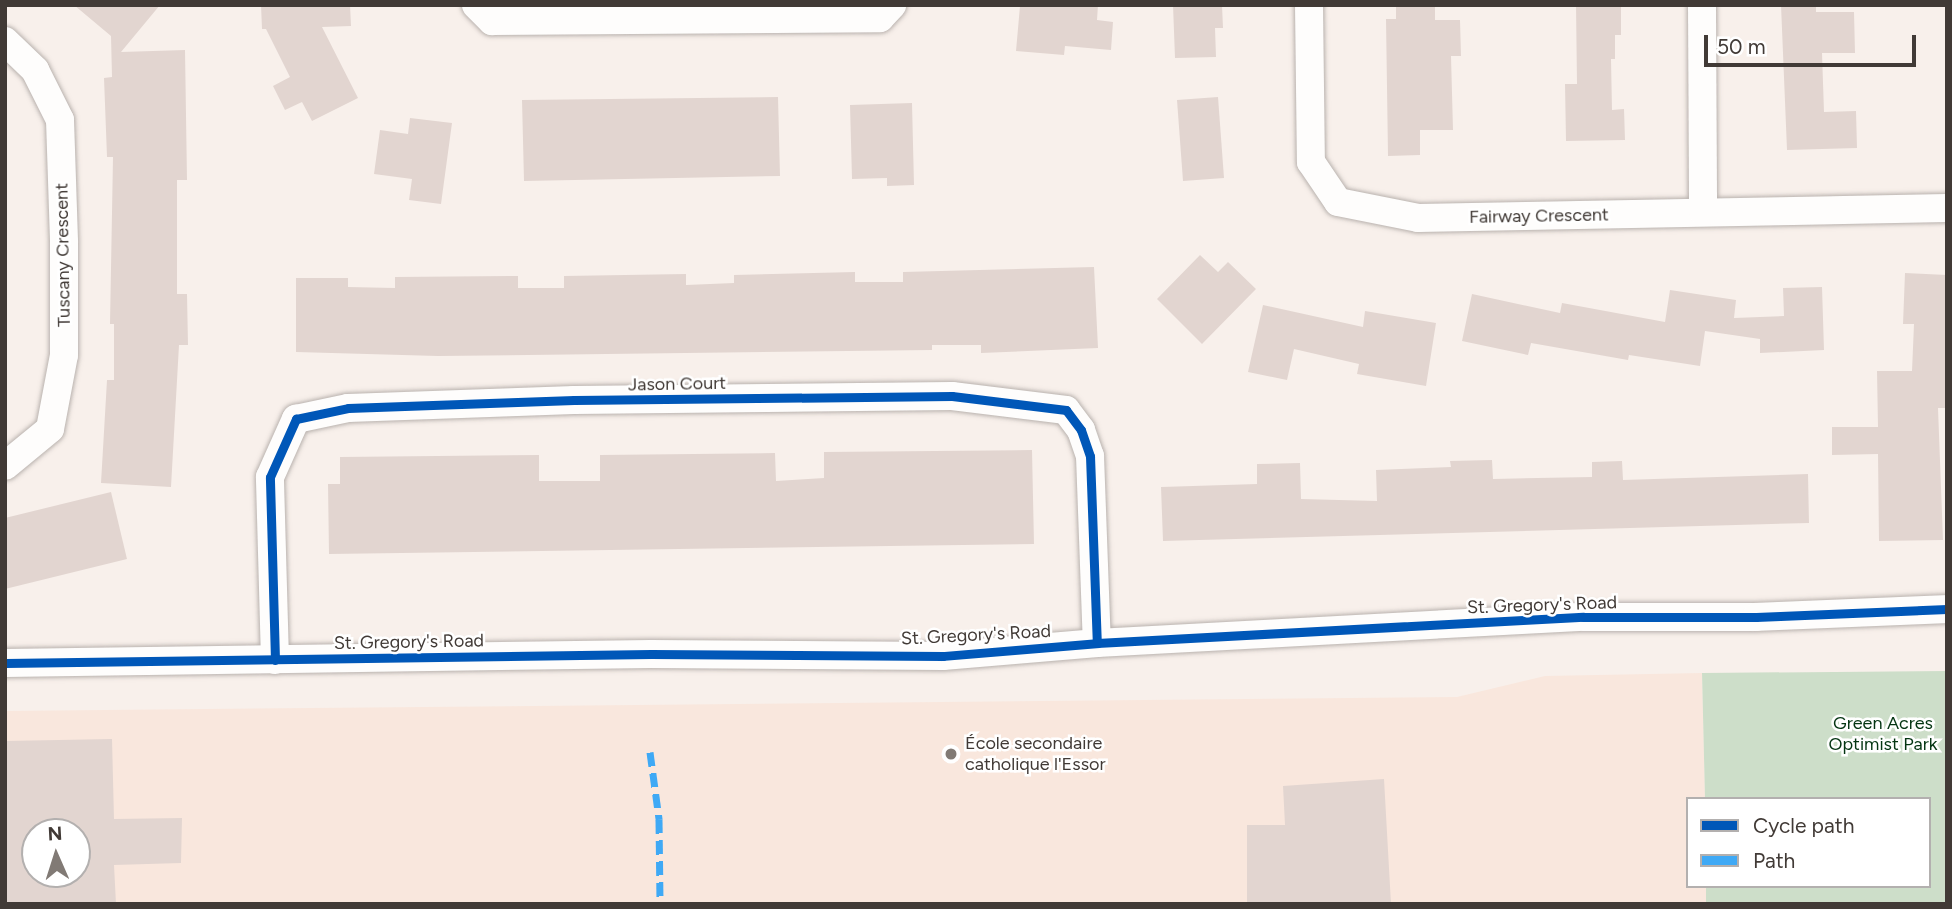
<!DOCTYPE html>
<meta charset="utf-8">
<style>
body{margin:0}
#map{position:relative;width:1952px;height:909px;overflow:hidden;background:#f8f0eb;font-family:Figtree,sans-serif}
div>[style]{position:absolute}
.built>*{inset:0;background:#f9e7dd}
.green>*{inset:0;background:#cddec9}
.building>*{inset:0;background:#e2d5d0}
.roads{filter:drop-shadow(0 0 2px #b9b2ae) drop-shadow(0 0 2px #b9b2ae)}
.minor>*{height:28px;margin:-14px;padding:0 14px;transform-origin:14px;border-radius:14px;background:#fefdfc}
.quiet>*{height:7px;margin-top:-3.5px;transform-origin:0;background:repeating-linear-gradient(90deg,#3fa9f5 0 14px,transparent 0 21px)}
.cycleway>*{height:9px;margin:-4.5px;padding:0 4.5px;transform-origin:4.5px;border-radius:4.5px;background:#0057b8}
.dots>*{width:19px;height:19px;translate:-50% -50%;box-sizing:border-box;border:4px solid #fff;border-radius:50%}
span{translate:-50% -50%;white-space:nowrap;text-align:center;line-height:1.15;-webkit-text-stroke:5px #fff;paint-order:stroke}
.street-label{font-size:18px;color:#413a36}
.park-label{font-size:18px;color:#043512}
.poi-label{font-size:18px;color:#413a36}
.left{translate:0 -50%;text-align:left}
.frame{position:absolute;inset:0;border:7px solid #413a36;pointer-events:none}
.legend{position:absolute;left:1686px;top:797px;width:245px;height:91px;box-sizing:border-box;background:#fff;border:2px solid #b3b0af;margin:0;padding:9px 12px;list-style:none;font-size:21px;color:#413a36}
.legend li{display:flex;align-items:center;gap:14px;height:35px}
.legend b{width:35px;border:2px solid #b3b0af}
.north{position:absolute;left:21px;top:818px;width:70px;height:70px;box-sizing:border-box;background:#fff;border:2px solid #b3b0af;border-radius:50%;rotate:357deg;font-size:19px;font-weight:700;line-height:28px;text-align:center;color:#413a36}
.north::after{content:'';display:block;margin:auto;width:24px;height:32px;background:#817a75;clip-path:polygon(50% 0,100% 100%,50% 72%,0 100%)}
.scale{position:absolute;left:1704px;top:35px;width:212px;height:32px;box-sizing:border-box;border:4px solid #413a36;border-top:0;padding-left:9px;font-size:21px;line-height:24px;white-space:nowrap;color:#413a36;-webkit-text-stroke:5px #fff;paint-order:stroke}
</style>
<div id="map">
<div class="built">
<i style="clip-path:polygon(evenodd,1702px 673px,1705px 799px,1688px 799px,1688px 886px,1706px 886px,1706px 904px,5px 904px,5px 711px,1457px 697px,1545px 676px,1702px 673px,35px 832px,77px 832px,77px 874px,35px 874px,35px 832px)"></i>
</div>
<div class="green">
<i style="clip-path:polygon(1947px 671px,1947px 904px,1706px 904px,1706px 886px,1929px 886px,1929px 799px,1705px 799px,1702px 673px)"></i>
</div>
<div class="building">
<i style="clip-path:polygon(74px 5px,160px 5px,121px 52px,185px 50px,187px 180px,177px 180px,177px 294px,187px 294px,188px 345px,179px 345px,171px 487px,101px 483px,107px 380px,114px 380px,114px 324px,110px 324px,113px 157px,107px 157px,104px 78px,112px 77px,111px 36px)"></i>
<i style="clip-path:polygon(261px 5px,350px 5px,351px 26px,322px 27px,358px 98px,312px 121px,302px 102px,285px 110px,273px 86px,290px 77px,266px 29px,262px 29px)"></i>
<i style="clip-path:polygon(1098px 5px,1097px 20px,1113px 22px,1111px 50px,1065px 46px,1064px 55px,1016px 51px,1020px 6px)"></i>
<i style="clip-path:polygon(1173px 5px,1222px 5px,1223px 28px,1215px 28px,1216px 57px,1175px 58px)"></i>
<i style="clip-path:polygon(1396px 5px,1435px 5px,1435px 20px,1460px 20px,1461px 56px,1451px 56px,1453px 130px,1420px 130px,1420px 155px,1388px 156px,1386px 19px,1396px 19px)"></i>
<i style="clip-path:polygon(1576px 5px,1621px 5px,1621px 35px,1615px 35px,1615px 59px,1611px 59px,1612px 110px,1624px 109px,1625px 140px,1566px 141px,1565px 84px,1577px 84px)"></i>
<i style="clip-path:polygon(1781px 5px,1816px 5px,1816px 12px,1854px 12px,1855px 53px,1822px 53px,1824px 112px,1856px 111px,1857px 148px,1787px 150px)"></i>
<i style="clip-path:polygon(778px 97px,780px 176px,524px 181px,522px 100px)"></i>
<i style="clip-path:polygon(1218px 97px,1224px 178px,1183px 181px,1177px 100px)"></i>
<i style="clip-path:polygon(912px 103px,914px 185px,887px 186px,887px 178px,852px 179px,850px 105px)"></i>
<i style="clip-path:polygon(410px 118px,452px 123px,441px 204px,409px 200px,412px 179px,374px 174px,380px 130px,408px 134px)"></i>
<i style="clip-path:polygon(1200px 255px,1218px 272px,1228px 262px,1256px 289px,1202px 344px,1157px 299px)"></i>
<i style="clip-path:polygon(1094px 267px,1098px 348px,981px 353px,981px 345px,932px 345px,932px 350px,438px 356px,296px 352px,296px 278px,348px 278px,348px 287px,395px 288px,395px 277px,518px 276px,518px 288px,564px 288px,564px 276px,686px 274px,686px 285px,734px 283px,734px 275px,855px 272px,855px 282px,903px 282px,903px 272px)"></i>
<i style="clip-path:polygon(1905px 273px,1947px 275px,1947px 408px,1938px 408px,1943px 540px,1879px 541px,1878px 454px,1832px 455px,1832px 427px,1878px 427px,1877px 371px,1912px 371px,1914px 324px,1903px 324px)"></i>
<i style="clip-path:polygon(1822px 287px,1824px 350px,1760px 353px,1760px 339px,1705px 331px,1700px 366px,1629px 355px,1628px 360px,1531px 343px,1528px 355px,1462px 341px,1472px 294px,1560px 313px,1562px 303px,1665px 322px,1670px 290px,1736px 300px,1734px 318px,1784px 316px,1783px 288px)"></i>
<i style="clip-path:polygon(1263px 305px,1363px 327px,1365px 311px,1436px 323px,1426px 386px,1357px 374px,1359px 364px,1294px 349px,1287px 380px,1248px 372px)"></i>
<i style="clip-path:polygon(1032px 450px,1034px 544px,329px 554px,328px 484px,340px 484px,340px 457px,539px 455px,539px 481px,600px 481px,600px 455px,775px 453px,776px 481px,824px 478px,824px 452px)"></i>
<i style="clip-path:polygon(1492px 460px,1493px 479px,1592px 477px,1592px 462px,1622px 461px,1623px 480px,1808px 474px,1809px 523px,1163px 541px,1161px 487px,1257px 484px,1257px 464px,1300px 463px,1301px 499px,1377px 501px,1376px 470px,1451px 467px,1450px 461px)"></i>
<i style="clip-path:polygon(111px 492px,127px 559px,5px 589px,5px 518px)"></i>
<i style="clip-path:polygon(evenodd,112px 739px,114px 819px,182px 818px,181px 863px,114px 865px,116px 904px,5px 904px,5px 741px,112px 739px,35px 832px,77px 832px,77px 874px,35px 874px,35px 832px)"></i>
<i style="clip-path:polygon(1384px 779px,1391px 904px,1247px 904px,1247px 825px,1285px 825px,1283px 786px)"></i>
</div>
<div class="roads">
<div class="minor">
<i style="left:476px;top:5px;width:23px;rotate:45deg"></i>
<i style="left:492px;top:21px;width:388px;rotate:-0.4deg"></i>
<i style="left:880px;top:18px;width:18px;rotate:-47deg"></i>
<i style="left:1309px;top:5px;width:157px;rotate:89.3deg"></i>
<i style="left:1311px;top:162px;width:48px;rotate:56deg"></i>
<i style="left:1338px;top:202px;width:82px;rotate:11.3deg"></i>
<i style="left:1418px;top:218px;width:529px;rotate:-1.08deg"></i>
<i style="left:1702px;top:5px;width:207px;rotate:89.7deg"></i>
<i style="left:5px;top:41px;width:42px;rotate:44deg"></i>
<i style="left:35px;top:70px;width:56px;rotate:63.4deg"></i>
<i style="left:60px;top:120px;width:123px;rotate:88.1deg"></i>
<i style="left:64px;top:243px;width:112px;rotate:90deg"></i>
<i style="left:64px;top:355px;width:75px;rotate:100.7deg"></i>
<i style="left:50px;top:429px;width:58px;rotate:140.6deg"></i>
<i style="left:275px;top:660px;width:183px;rotate:-91.6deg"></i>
<i style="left:270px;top:477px;width:64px;rotate:-65.9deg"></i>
<i style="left:296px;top:419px;width:53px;rotate:-11.9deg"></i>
<i style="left:348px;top:408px;width:226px;rotate:-2deg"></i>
<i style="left:574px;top:400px;width:378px;rotate:-0.6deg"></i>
<i style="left:952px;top:396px;width:115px;rotate:7deg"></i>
<i style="left:1066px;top:410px;width:25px;rotate:53deg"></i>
<i style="left:1081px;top:430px;width:28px;rotate:71deg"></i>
<i style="left:1090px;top:456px;width:187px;rotate:87.9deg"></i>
<i style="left:5px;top:663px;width:646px;rotate:-0.8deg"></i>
<i style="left:651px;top:654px;width:292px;rotate:0.4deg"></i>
<i style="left:943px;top:656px;width:155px;rotate:-4.8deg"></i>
<i style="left:1097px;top:643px;width:487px;rotate:-3.1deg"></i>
<i style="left:1583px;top:617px;width:173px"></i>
<i style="left:1756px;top:617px;width:191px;rotate:-2.4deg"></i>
</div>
</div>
<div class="quiet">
<i style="left:650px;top:752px;width:68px;rotate:82.3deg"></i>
<i style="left:659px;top:819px;width:85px;rotate:89.3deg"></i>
</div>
<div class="cycleway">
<i style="left:275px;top:660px;width:183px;rotate:-91.6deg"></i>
<i style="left:270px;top:477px;width:64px;rotate:-65.9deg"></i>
<i style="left:296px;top:419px;width:53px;rotate:-11.9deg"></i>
<i style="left:348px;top:408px;width:226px;rotate:-2deg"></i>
<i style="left:574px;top:400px;width:378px;rotate:-0.6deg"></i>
<i style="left:952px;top:396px;width:115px;rotate:7deg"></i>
<i style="left:1066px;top:410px;width:25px;rotate:53deg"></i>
<i style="left:1081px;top:430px;width:28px;rotate:71deg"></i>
<i style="left:1090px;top:456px;width:187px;rotate:87.9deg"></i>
<i style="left:5px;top:663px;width:646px;rotate:-0.8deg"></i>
<i style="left:651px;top:654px;width:292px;rotate:0.4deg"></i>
<i style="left:943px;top:656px;width:155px;rotate:-4.8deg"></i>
<i style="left:1097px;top:643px;width:487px;rotate:-3.1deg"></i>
<i style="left:1583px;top:617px;width:173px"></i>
<i style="left:1756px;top:617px;width:191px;rotate:-2.4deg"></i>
</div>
<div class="dots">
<i style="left:951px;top:754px;background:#817a75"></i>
</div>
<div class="street-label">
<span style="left:1539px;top:216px;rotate:-1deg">Fairway Crescent</span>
<span style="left:63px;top:255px;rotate:-91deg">Tuscany Crescent</span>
<span style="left:677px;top:384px;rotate:-1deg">Jason Court</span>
<span style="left:1542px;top:605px;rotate:-2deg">St. Gregory's Road</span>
<span style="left:976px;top:635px;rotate:-3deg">St. Gregory's Road</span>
<span style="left:409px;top:642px;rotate:-1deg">St. Gregory's Road</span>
</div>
<div class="park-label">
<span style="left:1883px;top:734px">Green Acres<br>Optimist Park</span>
</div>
<div class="poi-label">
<span class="left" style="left:965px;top:754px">École secondaire<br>catholique l'Essor</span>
</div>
<div class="frame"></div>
<ul class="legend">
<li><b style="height:9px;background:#0057b8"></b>Cycle path</li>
<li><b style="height:9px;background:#3fa9f5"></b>Path</li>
</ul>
<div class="north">N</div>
<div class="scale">50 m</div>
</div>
